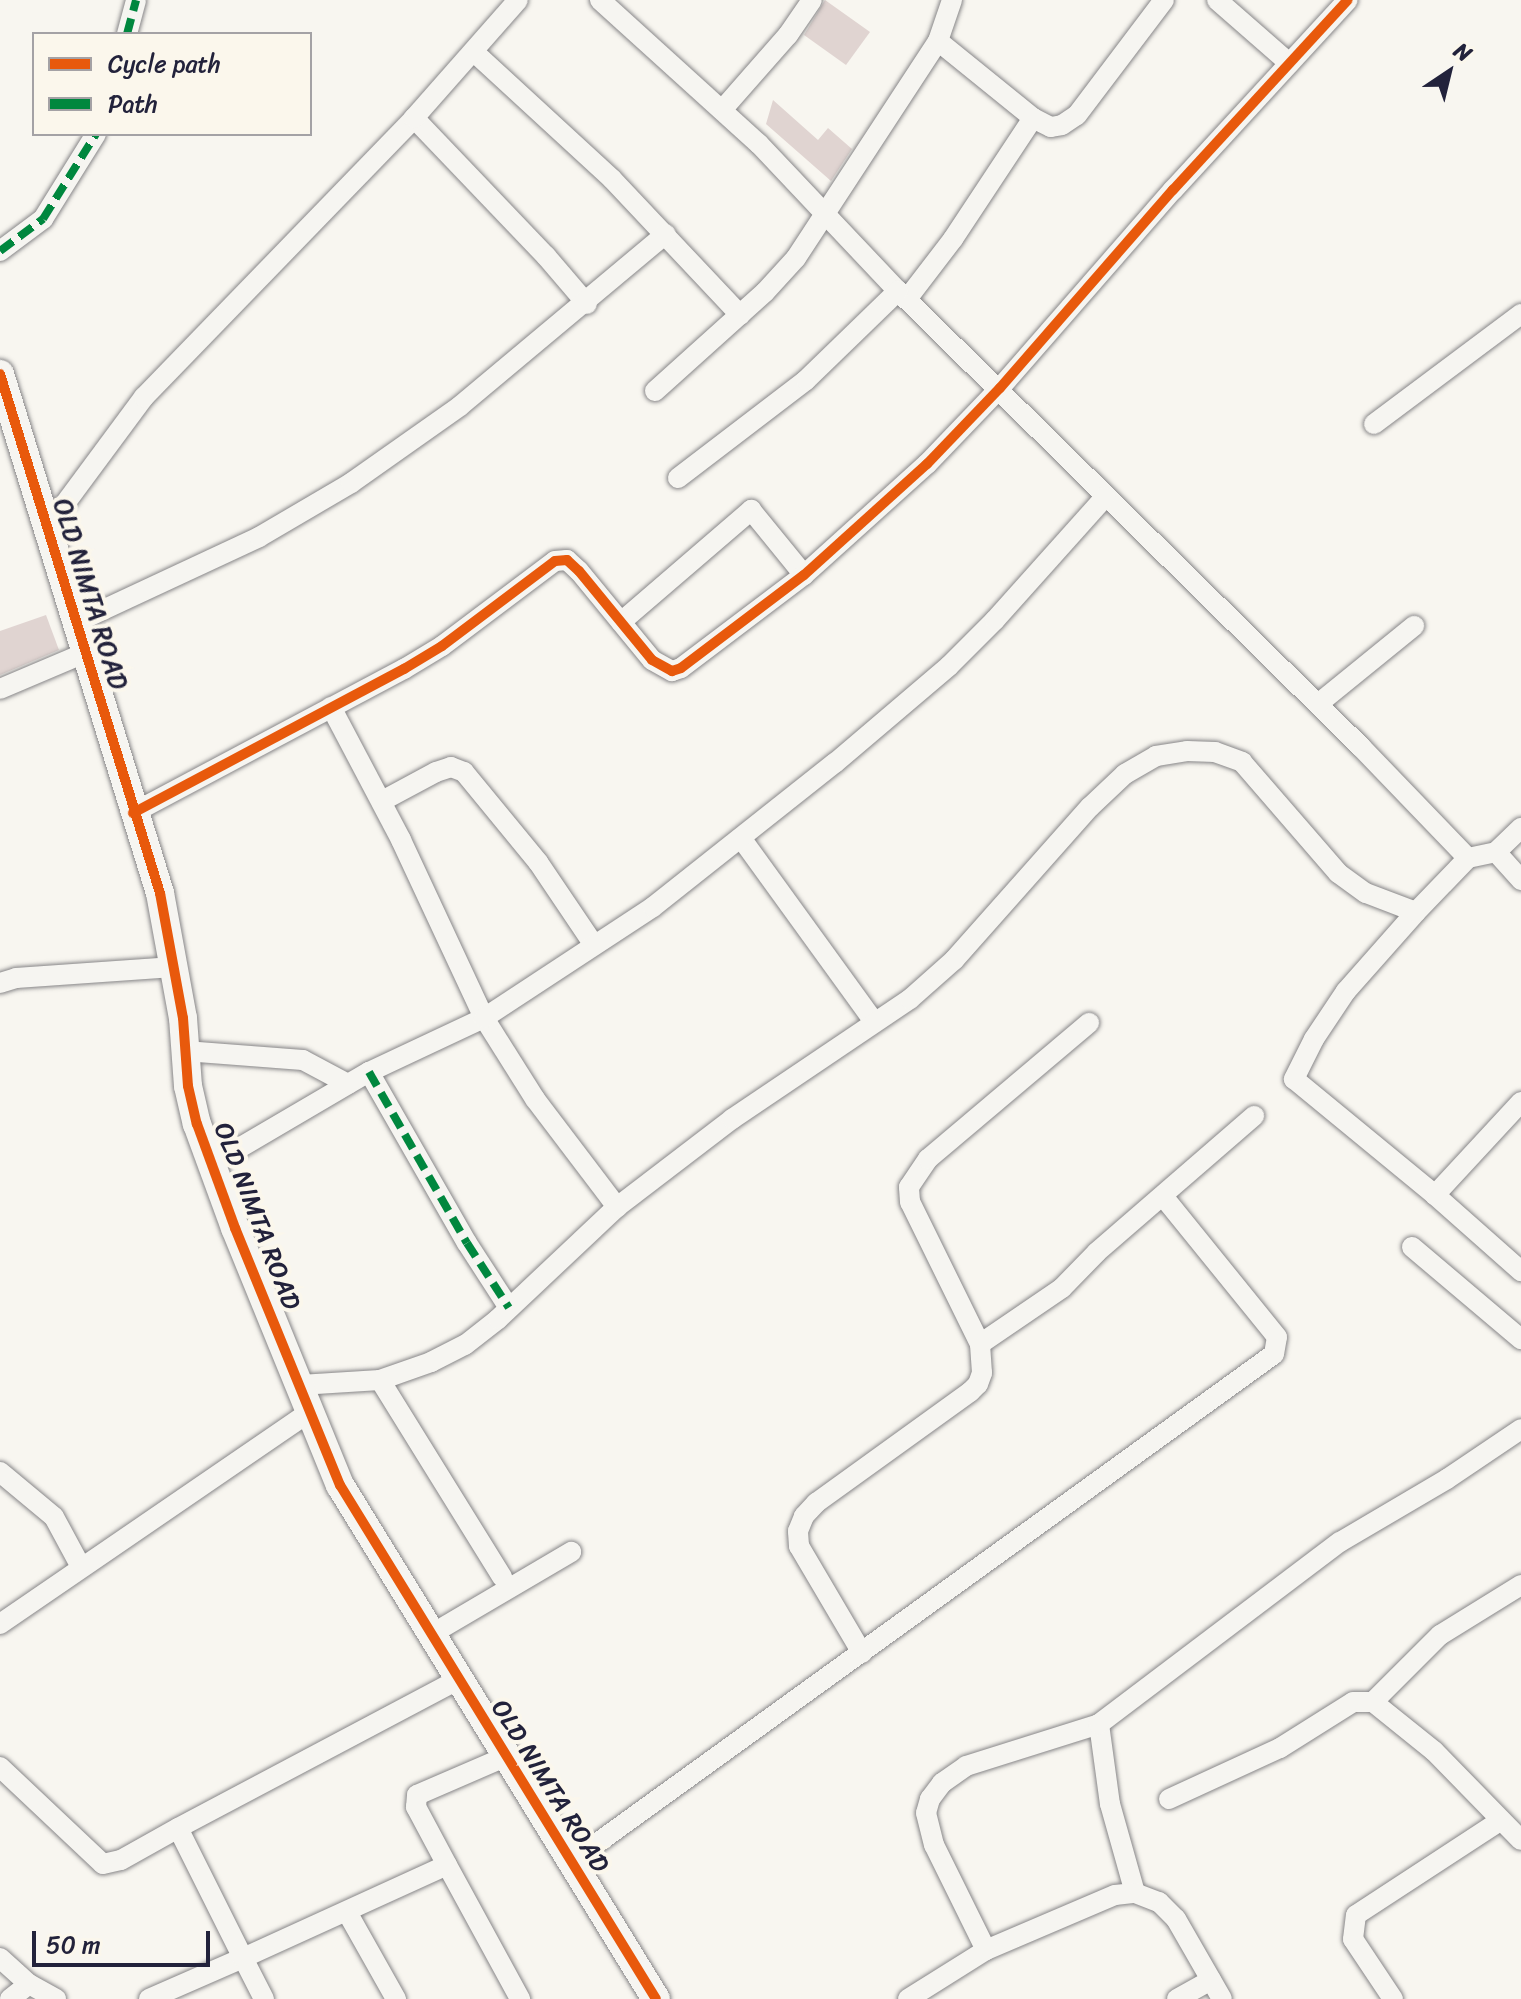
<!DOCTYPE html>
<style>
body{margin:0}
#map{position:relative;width:1521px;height:1999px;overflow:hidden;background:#f8f6f0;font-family:Sriracha,sans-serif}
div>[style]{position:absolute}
.building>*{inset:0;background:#e0d4d1}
.roads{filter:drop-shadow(0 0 2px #878688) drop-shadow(0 0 2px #878688)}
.street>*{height:20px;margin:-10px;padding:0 10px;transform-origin:10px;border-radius:10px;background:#f6f5f1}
.secondary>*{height:28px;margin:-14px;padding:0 14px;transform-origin:14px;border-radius:14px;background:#f6f5f1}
.quiet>*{height:8px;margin-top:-4px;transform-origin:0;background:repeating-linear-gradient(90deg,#00873e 0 16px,transparent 0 24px)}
.cycleway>*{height:10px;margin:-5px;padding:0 5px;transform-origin:5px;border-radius:5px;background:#e8590c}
span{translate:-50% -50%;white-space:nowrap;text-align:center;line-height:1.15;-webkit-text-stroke:8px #fbf7ec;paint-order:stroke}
.street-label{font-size:26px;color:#22223b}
.legend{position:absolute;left:32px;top:32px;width:280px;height:104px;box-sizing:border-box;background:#fbf7ec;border:2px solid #a4a2a5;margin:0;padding:10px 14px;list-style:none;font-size:24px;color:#22223b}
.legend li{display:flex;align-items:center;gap:16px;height:40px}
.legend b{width:40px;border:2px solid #a4a2a5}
.north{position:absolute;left:1409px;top:32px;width:80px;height:80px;-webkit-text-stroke:6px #fbf7ec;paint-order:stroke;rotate:35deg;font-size:22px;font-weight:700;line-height:32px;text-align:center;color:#22223b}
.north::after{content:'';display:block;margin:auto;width:28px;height:36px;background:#22223b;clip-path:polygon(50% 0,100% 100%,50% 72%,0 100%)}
.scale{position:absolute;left:32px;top:1931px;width:178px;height:36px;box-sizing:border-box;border:4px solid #22223b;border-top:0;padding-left:10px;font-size:24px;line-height:28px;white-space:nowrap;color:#22223b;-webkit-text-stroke:6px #fbf7ec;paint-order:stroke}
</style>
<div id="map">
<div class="building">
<i style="clip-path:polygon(825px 0,870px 32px,846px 65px,804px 35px)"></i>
<i style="clip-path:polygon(773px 100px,818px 140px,828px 128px,852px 149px,831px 181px,766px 124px)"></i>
<i style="clip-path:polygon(46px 615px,59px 650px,0 675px,0 631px)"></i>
</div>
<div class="roads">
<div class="street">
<i style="left:600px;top:0;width:215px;rotate:42.2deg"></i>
<i style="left:759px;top:144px;width:202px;rotate:46.6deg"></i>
<i style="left:898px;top:291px;width:650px;rotate:44.56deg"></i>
<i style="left:1361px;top:747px;width:154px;rotate:46.1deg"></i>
<i style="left:1217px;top:0;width:96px;rotate:41.2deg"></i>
<i style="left:127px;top:34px;width:35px;rotate:-75deg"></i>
<i style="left:938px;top:41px;width:43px;rotate:-71.1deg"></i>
<i style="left:474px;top:52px;width:188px;rotate:42.6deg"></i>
<i style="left:612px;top:179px;width:187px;rotate:46.7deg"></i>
<i style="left:722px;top:110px;width:100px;rotate:-48.7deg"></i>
<i style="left:788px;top:35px;width:42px;rotate:-55.6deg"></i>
<i style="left:414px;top:118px;width:191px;rotate:46.3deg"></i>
<i style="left:546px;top:256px;width:63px;rotate:49.5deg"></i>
<i style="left:1033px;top:118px;width:20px;rotate:27deg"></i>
<i style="left:1051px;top:127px;width:11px;rotate:-10deg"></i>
<i style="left:1062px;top:125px;width:18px;rotate:-34deg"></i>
<i style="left:1077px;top:115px;width:144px;rotate:-52.9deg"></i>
<i style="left:0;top:251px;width:54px;rotate:-36.7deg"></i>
<i style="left:43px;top:219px;width:100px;rotate:-58.1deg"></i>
<i style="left:655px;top:391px;width:148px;rotate:-42deg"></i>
<i style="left:765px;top:292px;width:46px;rotate:-47.6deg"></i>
<i style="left:796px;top:258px;width:259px;rotate:-56.8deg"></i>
<i style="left:938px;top:41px;width:122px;rotate:39deg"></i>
<i style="left:1033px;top:118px;width:145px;rotate:123.5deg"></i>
<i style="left:953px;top:239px;width:76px;rotate:127.5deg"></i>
<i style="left:1374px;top:424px;width:184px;rotate:-36.8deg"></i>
<i style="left:678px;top:478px;width:161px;rotate:-37.4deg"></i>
<i style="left:806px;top:380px;width:128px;rotate:-44.1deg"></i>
<i style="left:47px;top:528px;width:163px;rotate:-53.5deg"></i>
<i style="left:144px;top:397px;width:388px;rotate:-45.9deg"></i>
<i style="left:414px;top:118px;width:157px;rotate:-48.6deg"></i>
<i style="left:77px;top:622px;width:201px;rotate:-25deg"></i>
<i style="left:259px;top:537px;width:107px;rotate:-30.4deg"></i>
<i style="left:351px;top:483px;width:133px;rotate:-35.2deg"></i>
<i style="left:460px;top:406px;width:268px;rotate:-39.9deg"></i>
<i style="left:621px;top:622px;width:172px;rotate:-40.7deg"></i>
<i style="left:751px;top:510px;width:84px;rotate:50.8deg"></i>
<i style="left:0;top:689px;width:92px;rotate:-23deg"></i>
<i style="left:1318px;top:704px;width:124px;rotate:-39.1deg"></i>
<i style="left:331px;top:707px;width:150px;rotate:62.2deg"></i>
<i style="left:401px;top:840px;width:196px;rotate:65deg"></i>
<i style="left:484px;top:1018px;width:96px;rotate:57.8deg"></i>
<i style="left:535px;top:1099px;width:136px;rotate:52.8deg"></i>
<i style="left:382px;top:801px;width:61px;rotate:-28.2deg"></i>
<i style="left:436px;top:772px;width:16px;rotate:-18deg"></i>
<i style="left:451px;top:767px;width:14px;rotate:21deg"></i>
<i style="left:464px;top:772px;width:117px;rotate:50.6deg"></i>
<i style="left:538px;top:862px;width:100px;rotate:56deg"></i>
<i style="left:133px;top:813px;width:307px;rotate:-28deg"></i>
<i style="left:404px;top:669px;width:44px;rotate:-31.2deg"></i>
<i style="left:442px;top:646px;width:141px;rotate:-37deg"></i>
<i style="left:555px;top:561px;width:12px;rotate:-5deg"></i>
<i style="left:567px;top:560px;width:16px;rotate:43deg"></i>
<i style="left:579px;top:571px;width:115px;rotate:50.6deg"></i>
<i style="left:652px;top:660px;width:23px;rotate:29deg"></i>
<i style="left:672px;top:671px;width:9px;rotate:-18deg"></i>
<i style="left:681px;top:668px;width:154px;rotate:-37.1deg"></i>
<i style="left:804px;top:575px;width:166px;rotate:-42.1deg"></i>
<i style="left:927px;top:464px;width:105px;rotate:-46.2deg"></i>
<i style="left:1000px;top:388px;width:263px;rotate:-48.9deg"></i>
<i style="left:1173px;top:190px;width:258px;rotate:-47.4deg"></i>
<i style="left:741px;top:838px;width:227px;rotate:54.1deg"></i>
<i style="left:1496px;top:852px;width:35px;rotate:-44deg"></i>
<i style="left:1416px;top:912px;width:106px;rotate:131.5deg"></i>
<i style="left:1346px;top:991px;width:58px;rotate:123.7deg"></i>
<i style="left:1314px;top:1039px;width:45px;rotate:116.6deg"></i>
<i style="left:1294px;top:1079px;width:183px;rotate:39.4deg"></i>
<i style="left:0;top:983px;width:17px;rotate:-17deg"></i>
<i style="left:16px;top:978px;width:158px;rotate:-4deg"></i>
<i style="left:185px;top:1051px;width:118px;rotate:4.4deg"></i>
<i style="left:303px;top:1060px;width:51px;rotate:28.1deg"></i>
<i style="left:369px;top:1072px;width:197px;rotate:60.2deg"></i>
<i style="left:467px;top:1243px;width:77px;rotate:57.1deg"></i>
<i style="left:1521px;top:1102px;width:127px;rotate:132.8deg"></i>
<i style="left:1435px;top:1195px;width:115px;rotate:41.5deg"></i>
<i style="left:212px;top:1164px;width:182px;rotate:-30.4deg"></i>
<i style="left:369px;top:1072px;width:127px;rotate:-25.2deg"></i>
<i style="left:484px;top:1018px;width:202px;rotate:-33.3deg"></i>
<i style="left:653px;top:907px;width:232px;rotate:-38.4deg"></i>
<i style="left:835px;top:763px;width:150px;rotate:-40.4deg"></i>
<i style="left:949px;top:666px;width:65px;rotate:-45deg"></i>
<i style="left:995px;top:620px;width:165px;rotate:-48.2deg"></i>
<i style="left:1412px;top:1247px;width:143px;rotate:40.2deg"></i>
<i style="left:980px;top:1344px;width:99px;rotate:-34.3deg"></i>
<i style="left:1062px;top:1288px;width:50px;rotate:-45.8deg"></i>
<i style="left:1097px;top:1252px;width:208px;rotate:-40.9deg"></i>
<i style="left:380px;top:1380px;width:232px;rotate:58.2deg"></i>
<i style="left:300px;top:1385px;width:80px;rotate:-3.6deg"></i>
<i style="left:380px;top:1380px;width:54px;rotate:-19.4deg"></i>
<i style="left:431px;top:1362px;width:38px;rotate:-27deg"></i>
<i style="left:465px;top:1345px;width:42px;rotate:-38.2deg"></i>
<i style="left:498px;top:1319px;width:163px;rotate:-43.3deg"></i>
<i style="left:617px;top:1207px;width:145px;rotate:-37.4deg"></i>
<i style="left:732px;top:1119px;width:215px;rotate:-34deg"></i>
<i style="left:910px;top:999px;width:59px;rotate:-41.6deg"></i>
<i style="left:954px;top:960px;width:205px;rotate:-48.4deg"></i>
<i style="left:1090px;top:807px;width:48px;rotate:-43.3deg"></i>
<i style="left:1125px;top:774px;width:36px;rotate:-30deg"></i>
<i style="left:1156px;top:756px;width:31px;rotate:-9deg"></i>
<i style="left:1187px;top:751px;width:28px;rotate:2deg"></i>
<i style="left:1215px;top:752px;width:29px;rotate:20deg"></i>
<i style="left:1242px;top:762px;width:147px;rotate:49.1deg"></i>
<i style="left:1338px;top:873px;width:34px;rotate:36deg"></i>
<i style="left:1366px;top:893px;width:53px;rotate:20.8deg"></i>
<i style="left:1416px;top:912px;width:75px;rotate:-46.1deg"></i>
<i style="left:1468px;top:858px;width:29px;rotate:-12deg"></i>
<i style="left:1496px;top:852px;width:38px;rotate:48deg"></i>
<i style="left:0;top:1472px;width:70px;rotate:39.8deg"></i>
<i style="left:54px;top:1517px;width:57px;rotate:61.6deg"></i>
<i style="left:1521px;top:1585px;width:95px;rotate:148.3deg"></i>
<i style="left:1440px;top:1635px;width:95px;rotate:135deg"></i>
<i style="left:1373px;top:1702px;width:78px;rotate:38.8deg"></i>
<i style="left:1434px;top:1751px;width:124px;rotate:45.7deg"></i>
<i style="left:0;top:1624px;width:376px;rotate:-34.4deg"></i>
<i style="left:430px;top:1635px;width:164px;rotate:-30.5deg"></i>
<i style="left:862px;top:1653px;width:124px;rotate:-120.5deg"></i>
<i style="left:799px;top:1546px;width:15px;rotate:-94deg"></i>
<i style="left:798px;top:1531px;width:16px;rotate:-68deg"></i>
<i style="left:804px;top:1516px;width:18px;rotate:-47deg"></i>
<i style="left:816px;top:1503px;width:190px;rotate:-35.8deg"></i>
<i style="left:970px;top:1392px;width:11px;rotate:-45deg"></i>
<i style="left:978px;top:1384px;width:12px;rotate:-70deg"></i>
<i style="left:982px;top:1373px;width:29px;rotate:-94deg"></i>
<i style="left:980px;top:1344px;width:158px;rotate:-116.2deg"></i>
<i style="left:910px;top:1202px;width:15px;rotate:-94deg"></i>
<i style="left:909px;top:1187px;width:34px;rotate:-56deg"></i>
<i style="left:928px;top:1159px;width:211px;rotate:-40.2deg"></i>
<i style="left:1099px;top:1724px;width:81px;rotate:82.2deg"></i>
<i style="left:1110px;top:1804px;width:92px;rotate:74.3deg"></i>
<i style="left:0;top:1767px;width:141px;rotate:43.3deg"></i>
<i style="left:103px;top:1864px;width:18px;rotate:-13deg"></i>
<i style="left:121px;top:1860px;width:65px;rotate:-29.3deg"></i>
<i style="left:1169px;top:1799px;width:122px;rotate:-24.7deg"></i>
<i style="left:1280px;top:1748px;width:86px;rotate:-32.2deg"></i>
<i style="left:1353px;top:1702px;width:20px"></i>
<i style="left:571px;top:1862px;width:867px;rotate:-35.85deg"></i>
<i style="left:1274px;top:1354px;width:17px;rotate:-80deg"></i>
<i style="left:1277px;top:1337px;width:181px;rotate:-129deg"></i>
<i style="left:447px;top:1865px;width:153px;rotate:61.4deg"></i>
<i style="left:347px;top:1912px;width:100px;rotate:60.6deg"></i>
<i style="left:986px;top:1950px;width:117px;rotate:-116.3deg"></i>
<i style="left:934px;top:1845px;width:33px;rotate:-104deg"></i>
<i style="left:926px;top:1813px;width:15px;rotate:-74deg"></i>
<i style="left:930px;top:1799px;width:20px;rotate:-53deg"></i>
<i style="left:942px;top:1783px;width:29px;rotate:-35deg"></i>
<i style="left:966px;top:1766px;width:139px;rotate:-17.5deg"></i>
<i style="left:1099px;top:1724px;width:302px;rotate:-37.1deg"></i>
<i style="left:1340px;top:1542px;width:124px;rotate:-30.5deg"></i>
<i style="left:1447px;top:1479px;width:89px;rotate:-34deg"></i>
<i style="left:0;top:1958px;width:39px;rotate:42deg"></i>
<i style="left:10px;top:1999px;width:24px;rotate:-38deg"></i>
<i style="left:29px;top:1984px;width:31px;rotate:29deg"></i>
<i style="left:149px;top:1999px;width:103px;rotate:-23.6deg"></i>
<i style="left:243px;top:1958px;width:145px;rotate:-116.6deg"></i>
<i style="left:178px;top:1828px;width:317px;rotate:-27.9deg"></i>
<i style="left:264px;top:1999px;width:46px;rotate:-117.1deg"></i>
<i style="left:243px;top:1958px;width:224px;rotate:-24.5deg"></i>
<i style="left:447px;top:1865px;width:66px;rotate:-118.1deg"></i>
<i style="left:416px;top:1807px;width:12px;rotate:-85deg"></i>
<i style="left:417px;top:1795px;width:98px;rotate:-23.4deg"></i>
<i style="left:908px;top:1999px;width:92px;rotate:-32.1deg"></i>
<i style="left:986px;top:1950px;width:140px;rotate:-23.1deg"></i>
<i style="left:1115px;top:1895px;width:20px;rotate:-6deg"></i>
<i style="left:1135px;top:1893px;width:26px;rotate:21deg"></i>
<i style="left:1159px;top:1902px;width:24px;rotate:45deg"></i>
<i style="left:1176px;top:1919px;width:92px;rotate:60.1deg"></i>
<i style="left:1177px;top:1999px;width:39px;rotate:-29deg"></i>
<i style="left:1393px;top:1999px;width:72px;rotate:-123.7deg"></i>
<i style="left:1353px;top:1939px;width:24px;rotate:-83deg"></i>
<i style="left:1356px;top:1915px;width:173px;rotate:-33.2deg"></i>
</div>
<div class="secondary">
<i style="left:0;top:374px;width:543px;rotate:72.87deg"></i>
<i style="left:160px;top:893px;width:127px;rotate:79.6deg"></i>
<i style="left:183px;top:1018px;width:68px;rotate:85.8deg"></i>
<i style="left:188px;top:1086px;width:39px;rotate:77deg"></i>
<i style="left:197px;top:1124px;width:111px;rotate:69.9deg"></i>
<i style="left:235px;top:1228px;width:278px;rotate:67.8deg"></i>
<i style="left:340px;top:1485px;width:603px;rotate:58.42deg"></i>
</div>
</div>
<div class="quiet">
<i style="left:127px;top:34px;width:35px;rotate:-75deg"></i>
<i style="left:0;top:251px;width:54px;rotate:-36.7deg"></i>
<i style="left:43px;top:219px;width:100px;rotate:-58.1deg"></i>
<i style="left:369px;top:1072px;width:197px;rotate:60.2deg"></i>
<i style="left:467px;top:1243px;width:77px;rotate:57.1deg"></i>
</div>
<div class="cycleway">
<i style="left:0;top:374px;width:543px;rotate:72.87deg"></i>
<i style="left:160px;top:893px;width:127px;rotate:79.6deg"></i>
<i style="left:183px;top:1018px;width:68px;rotate:85.8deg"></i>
<i style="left:188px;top:1086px;width:39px;rotate:77deg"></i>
<i style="left:197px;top:1124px;width:111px;rotate:69.9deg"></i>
<i style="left:235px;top:1228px;width:278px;rotate:67.8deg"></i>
<i style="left:340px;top:1485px;width:603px;rotate:58.42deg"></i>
<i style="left:133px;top:813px;width:307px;rotate:-28deg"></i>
<i style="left:404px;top:669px;width:44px;rotate:-31.2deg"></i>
<i style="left:442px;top:646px;width:141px;rotate:-37deg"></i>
<i style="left:555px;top:561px;width:12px;rotate:-5deg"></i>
<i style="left:567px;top:560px;width:16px;rotate:43deg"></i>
<i style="left:579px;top:571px;width:115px;rotate:50.6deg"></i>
<i style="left:652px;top:660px;width:23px;rotate:29deg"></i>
<i style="left:672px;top:671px;width:9px;rotate:-18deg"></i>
<i style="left:681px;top:668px;width:154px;rotate:-37.1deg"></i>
<i style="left:804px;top:575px;width:166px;rotate:-42.1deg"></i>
<i style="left:927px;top:464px;width:105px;rotate:-46.2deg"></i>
<i style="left:1000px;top:388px;width:263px;rotate:-48.9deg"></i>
<i style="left:1173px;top:190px;width:258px;rotate:-47.4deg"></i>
</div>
<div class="street-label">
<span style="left:90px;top:594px;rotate:73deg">OLD NIMTA ROAD</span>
<span style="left:257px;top:1216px;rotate:69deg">OLD NIMTA ROAD</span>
<span style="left:550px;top:1786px;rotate:58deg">OLD NIMTA ROAD</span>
</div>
<ul class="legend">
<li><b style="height:10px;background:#e8590c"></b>Cycle path</li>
<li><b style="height:10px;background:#00873e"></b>Path</li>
</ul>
<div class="north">N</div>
<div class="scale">50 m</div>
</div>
